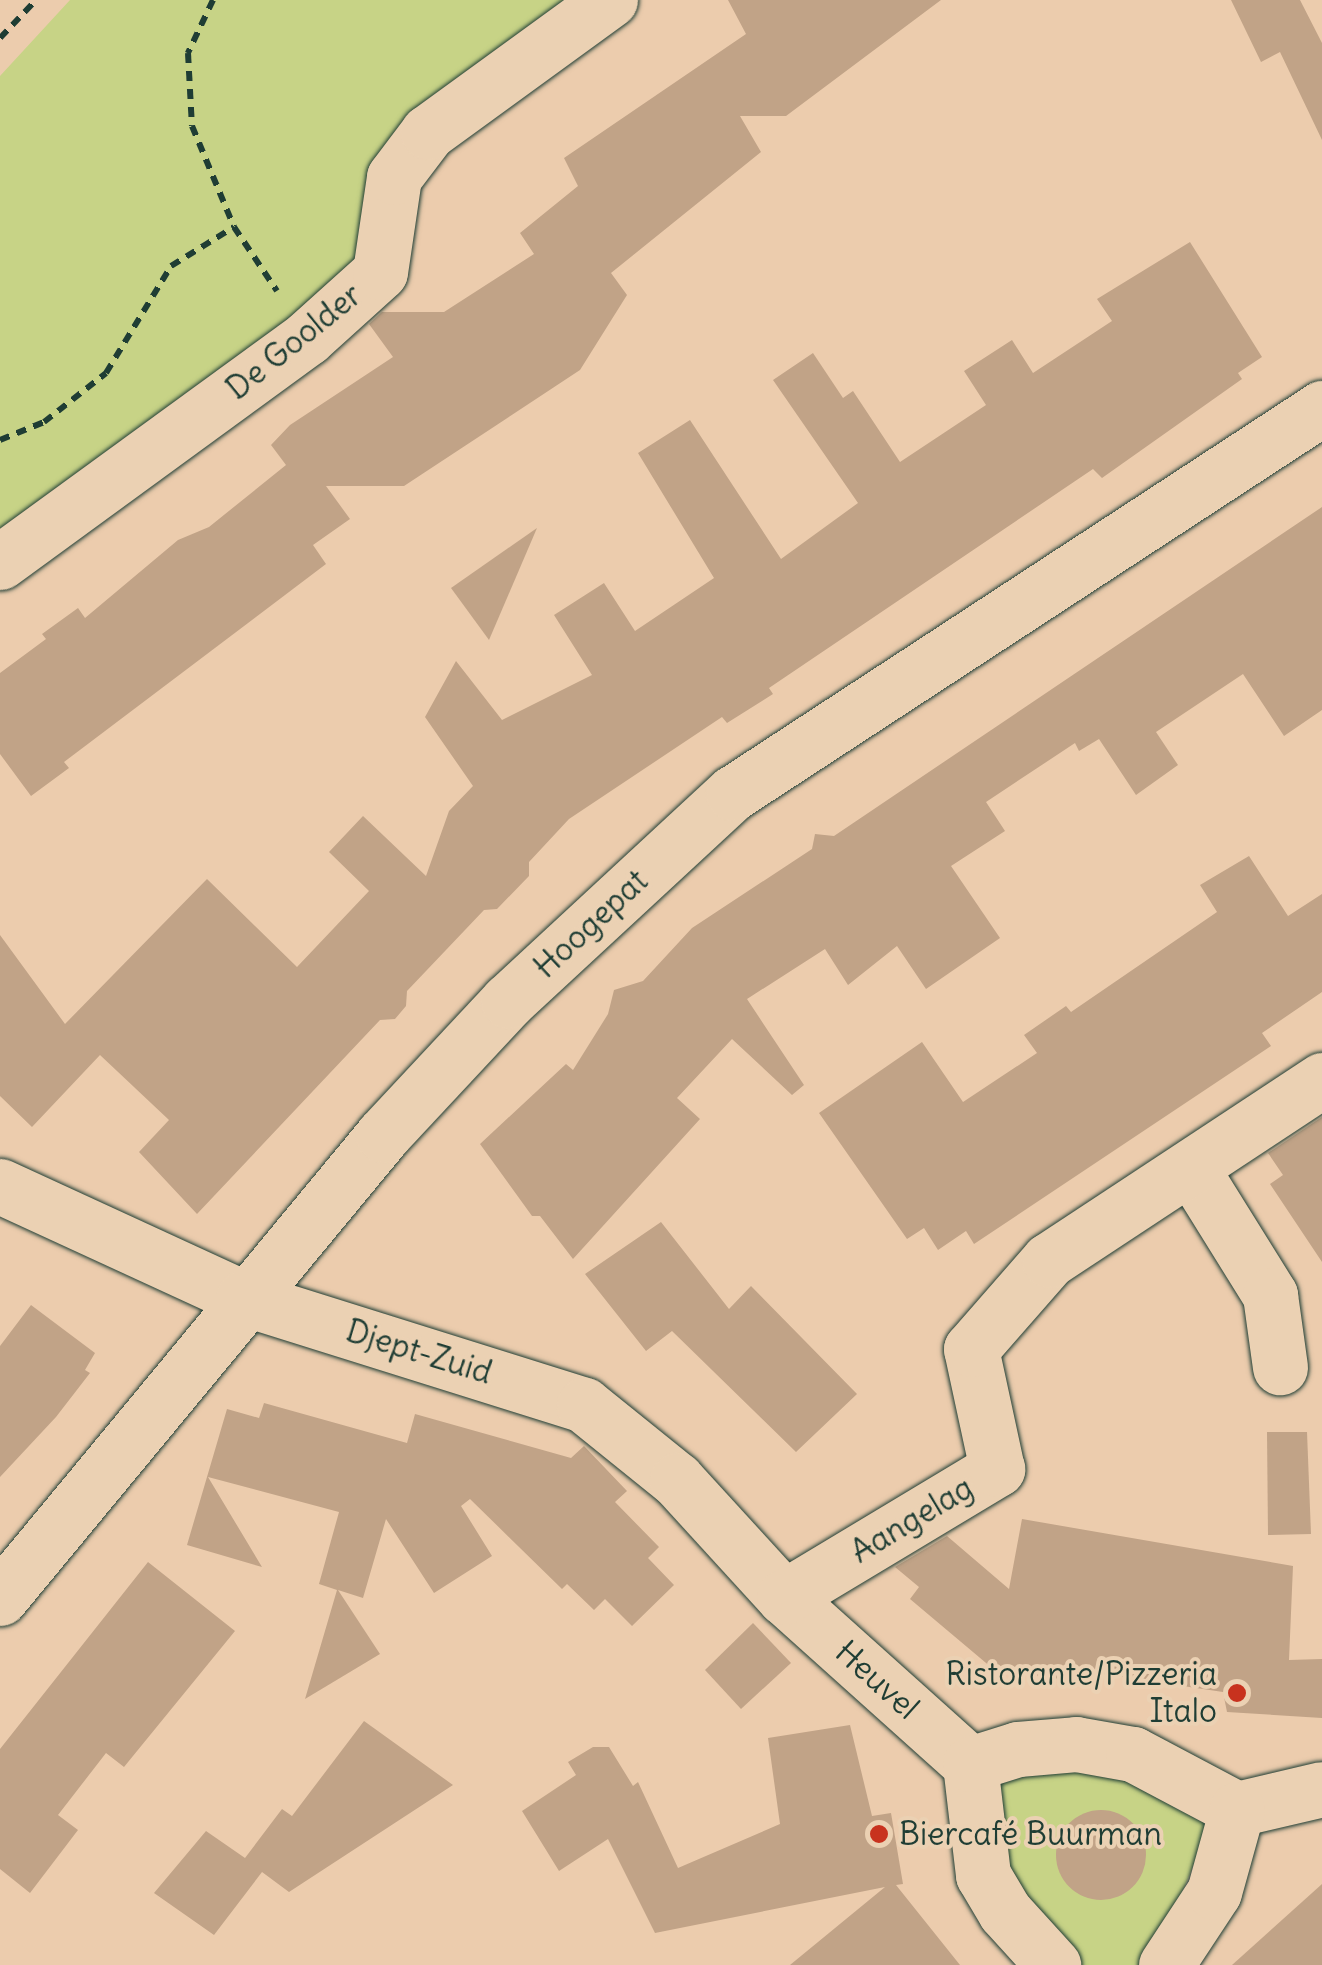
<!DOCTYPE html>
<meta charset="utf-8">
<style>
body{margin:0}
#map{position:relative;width:1322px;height:1965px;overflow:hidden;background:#ecccad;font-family:Delius,sans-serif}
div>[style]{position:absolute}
.green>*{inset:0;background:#c7d386}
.building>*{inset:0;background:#c1a387}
.round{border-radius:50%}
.path>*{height:6px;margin-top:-3px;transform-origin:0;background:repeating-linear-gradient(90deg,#1f3d34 0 10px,transparent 0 18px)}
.roads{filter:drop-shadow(0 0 2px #1f3d34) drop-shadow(0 0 2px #1f3d34)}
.minor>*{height:55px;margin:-27.5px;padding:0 27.5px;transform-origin:27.5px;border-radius:27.5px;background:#ebd1b3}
.dots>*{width:28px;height:28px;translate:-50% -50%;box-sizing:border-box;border:5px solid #ebd1b3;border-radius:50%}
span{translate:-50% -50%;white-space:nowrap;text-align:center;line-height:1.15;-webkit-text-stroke:8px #ebd1b3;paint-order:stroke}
.street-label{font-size:32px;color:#1f3d34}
.poi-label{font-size:32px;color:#1f3d34}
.right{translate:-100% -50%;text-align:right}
.left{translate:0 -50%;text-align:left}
</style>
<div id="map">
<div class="green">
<i style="clip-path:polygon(70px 0,580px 0,398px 135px,362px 267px,0 534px,0 76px)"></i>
<i style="clip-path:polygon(1092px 1763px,1216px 1812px,1169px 1923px,1138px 1965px,1082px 1965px,1033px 1923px,1002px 1869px,992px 1795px,1002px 1777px)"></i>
</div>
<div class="building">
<i style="clip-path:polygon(728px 0,941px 0,786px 116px,740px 116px,761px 152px,611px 273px,627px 295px,580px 370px,404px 486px,326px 486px,350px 519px,313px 545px,326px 564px,64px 762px,69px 768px,31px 796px,0 754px,0 673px,46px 639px,42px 634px,78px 608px,85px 618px,178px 540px,209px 527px,286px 465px,271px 445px,290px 425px,393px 357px,369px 324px,382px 312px,444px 312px,534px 254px,520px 233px,578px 186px,564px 158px,746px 34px)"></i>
<i style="clip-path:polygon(1231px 0,1300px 0,1322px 43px,1322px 140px,1280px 52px,1261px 62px)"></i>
<i style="clip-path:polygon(1190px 242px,1262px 357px,1238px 373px,1242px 379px,1102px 478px,1093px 469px,769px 688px,773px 694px,727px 723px,722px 717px,569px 819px,529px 862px,529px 876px,497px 909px,484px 910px,407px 991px,406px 1006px,395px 1019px,380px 1020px,197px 1214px,139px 1152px,169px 1120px,100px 1055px,32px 1127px,0 1096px,0 935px,65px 1024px,207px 879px,297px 967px,369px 891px,329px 852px,363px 816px,426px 876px,449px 811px,473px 786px,425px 717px,456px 661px,502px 720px,592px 675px,554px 615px,604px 583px,635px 631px,714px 578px,638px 453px,690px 420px,781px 559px,858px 503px,773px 380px,813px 353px,843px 398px,853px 391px,900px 462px,986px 405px,964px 371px,1012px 340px,1033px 373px,1112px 321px,1097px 299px)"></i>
<i style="clip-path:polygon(1322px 507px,1322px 710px,1284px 736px,1243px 674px,1156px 732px,1178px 765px,1136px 795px,1099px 739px,1079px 751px,1075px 743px,986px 802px,1005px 831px,951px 866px,1000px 938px,926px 989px,897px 946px,848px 985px,825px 949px,747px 999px,804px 1085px,792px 1095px,732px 1039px,677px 1098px,700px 1119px,573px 1259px,540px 1216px,532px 1216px,480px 1144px,566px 1064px,573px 1070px,608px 1014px,614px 990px,643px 981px,692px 928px,812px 849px,815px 834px,834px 836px)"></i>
<i style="clip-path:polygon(537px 528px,489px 640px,451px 588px)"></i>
<i style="clip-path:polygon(1249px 856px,1288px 916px,1322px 894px,1322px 992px,1262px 1033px,1271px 1046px,974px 1244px,966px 1231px,938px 1250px,924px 1228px,907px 1239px,819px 1113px,922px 1042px,963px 1102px,1037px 1053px,1024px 1035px,1066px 1006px,1071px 1012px,1217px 912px,1200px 885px)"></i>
<i style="clip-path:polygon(1322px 1117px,1322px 1262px,1270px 1184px,1283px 1175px,1268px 1153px)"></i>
<i style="clip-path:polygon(661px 1222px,729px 1309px,751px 1286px,857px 1394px,796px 1452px,672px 1331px,646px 1351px,585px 1274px)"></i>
<i style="clip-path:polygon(31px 1305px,95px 1353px,85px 1370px,90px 1373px,56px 1417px,0 1477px,0 1346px)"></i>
<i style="clip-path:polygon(264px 1403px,407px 1443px,415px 1414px,571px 1458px,584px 1446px,627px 1491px,615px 1502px,659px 1547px,648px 1558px,674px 1585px,632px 1626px,605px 1599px,594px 1610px,567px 1584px,562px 1589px,470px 1499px,461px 1506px,492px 1556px,434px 1593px,386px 1519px,363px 1598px,338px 1590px,380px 1654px,305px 1699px,337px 1590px,319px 1584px,339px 1512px,208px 1477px,262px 1567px,187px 1545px,227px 1409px,259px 1418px)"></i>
<i style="clip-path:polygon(1267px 1432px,1307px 1432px,1311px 1534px,1268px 1535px)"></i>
<i style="clip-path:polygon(1022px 1519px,1293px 1566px,1289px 1660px,1322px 1659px,1322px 1718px,1227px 1712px,1223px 1692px,1062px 1668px,1060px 1679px,992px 1668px,910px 1599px,919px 1587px,895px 1567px,947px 1536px,1009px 1589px)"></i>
<i style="clip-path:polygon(148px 1562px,235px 1631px,124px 1767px,106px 1753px,58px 1815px,78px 1830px,30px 1893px,0 1869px,0 1749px)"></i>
<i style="clip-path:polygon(753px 1623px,791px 1663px,741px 1709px,705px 1670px)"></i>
<i style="clip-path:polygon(364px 1721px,453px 1785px,289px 1892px,262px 1872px,214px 1935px,154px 1893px,206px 1831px,245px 1858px,282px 1809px,292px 1816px)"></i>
<i style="clip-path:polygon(850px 1725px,872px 1816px,891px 1813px,903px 1884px,896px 1885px,960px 1965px,790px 1965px,885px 1887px,655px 1933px,608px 1839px,559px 1871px,522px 1811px,576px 1775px,568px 1762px,593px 1747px,609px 1747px,633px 1786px,638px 1782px,678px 1868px,780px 1824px,768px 1738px)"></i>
<i class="round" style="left:1056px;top:1810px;width:90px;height:90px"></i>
<i style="clip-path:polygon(1322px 1884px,1322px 1965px,1232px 1965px)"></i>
</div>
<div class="path">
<i style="left:213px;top:0;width:59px;rotate:115.3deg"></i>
<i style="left:188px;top:53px;width:73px;rotate:86.9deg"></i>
<i style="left:192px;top:126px;width:109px;rotate:67.4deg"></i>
<i style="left:0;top:38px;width:52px;rotate:-46.5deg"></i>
<i style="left:0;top:440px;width:48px;rotate:-22.2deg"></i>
<i style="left:44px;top:422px;width:79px;rotate:-38.3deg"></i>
<i style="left:106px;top:373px;width:125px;rotate:-58.7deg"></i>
<i style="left:171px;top:266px;width:74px;rotate:-31.8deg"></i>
<i style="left:234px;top:227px;width:77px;rotate:56.1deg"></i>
</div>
<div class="roads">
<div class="minor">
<i style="left:0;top:562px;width:380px;rotate:-36.1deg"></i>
<i style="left:307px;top:338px;width:98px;rotate:-42.1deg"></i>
<i style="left:380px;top:272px;width:96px;rotate:-81.6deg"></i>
<i style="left:394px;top:177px;width:56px;rotate:-52.9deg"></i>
<i style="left:428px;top:132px;width:225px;rotate:-36deg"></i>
<i style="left:1191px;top:1168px;width:150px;rotate:58.1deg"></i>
<i style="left:1270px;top:1295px;width:73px;rotate:82.1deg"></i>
<i style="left:0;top:1186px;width:268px;rotate:24.7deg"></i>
<i style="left:243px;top:1298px;width:357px;rotate:17.4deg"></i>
<i style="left:584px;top:1405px;width:119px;rotate:38.9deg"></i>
<i style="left:677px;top:1480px;width:159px;rotate:47.6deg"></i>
<i style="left:784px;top:1597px;width:250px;rotate:41.9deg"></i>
<i style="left:970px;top:1764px;width:112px;rotate:83.3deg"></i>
<i style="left:983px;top:1875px;width:43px;rotate:59.3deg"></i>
<i style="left:1005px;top:1912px;width:72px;rotate:47.8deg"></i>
<i style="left:784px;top:1597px;width:249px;rotate:-31deg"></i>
<i style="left:997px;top:1469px;width:123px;rotate:-102.2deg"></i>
<i style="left:971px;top:1349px;width:118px;rotate:-48.8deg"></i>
<i style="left:1049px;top:1260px;width:327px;rotate:-33.4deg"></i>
<i style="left:0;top:1598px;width:601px;rotate:-50.4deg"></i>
<i style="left:383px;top:1135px;width:183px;rotate:-47deg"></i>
<i style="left:508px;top:1001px;width:306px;rotate:-42.8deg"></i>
<i style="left:733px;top:793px;width:704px;rotate:-33.17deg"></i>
<i style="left:970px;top:1764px;width:50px;rotate:-17.4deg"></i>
<i style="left:1018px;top:1749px;width:58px;rotate:-4.9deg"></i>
<i style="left:1076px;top:1744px;width:58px;rotate:10deg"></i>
<i style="left:1133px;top:1754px;width:118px;rotate:27.9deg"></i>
<i style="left:1237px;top:1809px;width:87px;rotate:-13.2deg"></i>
<i style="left:1166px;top:1965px;width:87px;rotate:-56.7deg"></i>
<i style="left:1214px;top:1892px;width:86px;rotate:-74.5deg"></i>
</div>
</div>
<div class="dots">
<i style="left:1237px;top:1693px;background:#c8321e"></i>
<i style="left:879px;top:1834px;background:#c8321e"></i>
</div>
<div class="street-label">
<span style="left:294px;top:342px;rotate:-39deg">De Goolder</span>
<span style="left:591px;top:924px;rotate:-43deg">Hoogepat</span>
<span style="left:419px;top:1352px;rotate:17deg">Djept-Zuid</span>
<span style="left:912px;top:1520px;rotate:-31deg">Aangelag</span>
<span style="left:877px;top:1680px;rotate:42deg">Heuvel</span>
</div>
<div class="poi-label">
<span class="right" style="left:1217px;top:1693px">Ristorante/Pizzeria<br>Italo</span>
<span class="left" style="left:899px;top:1834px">Biercafé Buurman</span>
</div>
</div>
